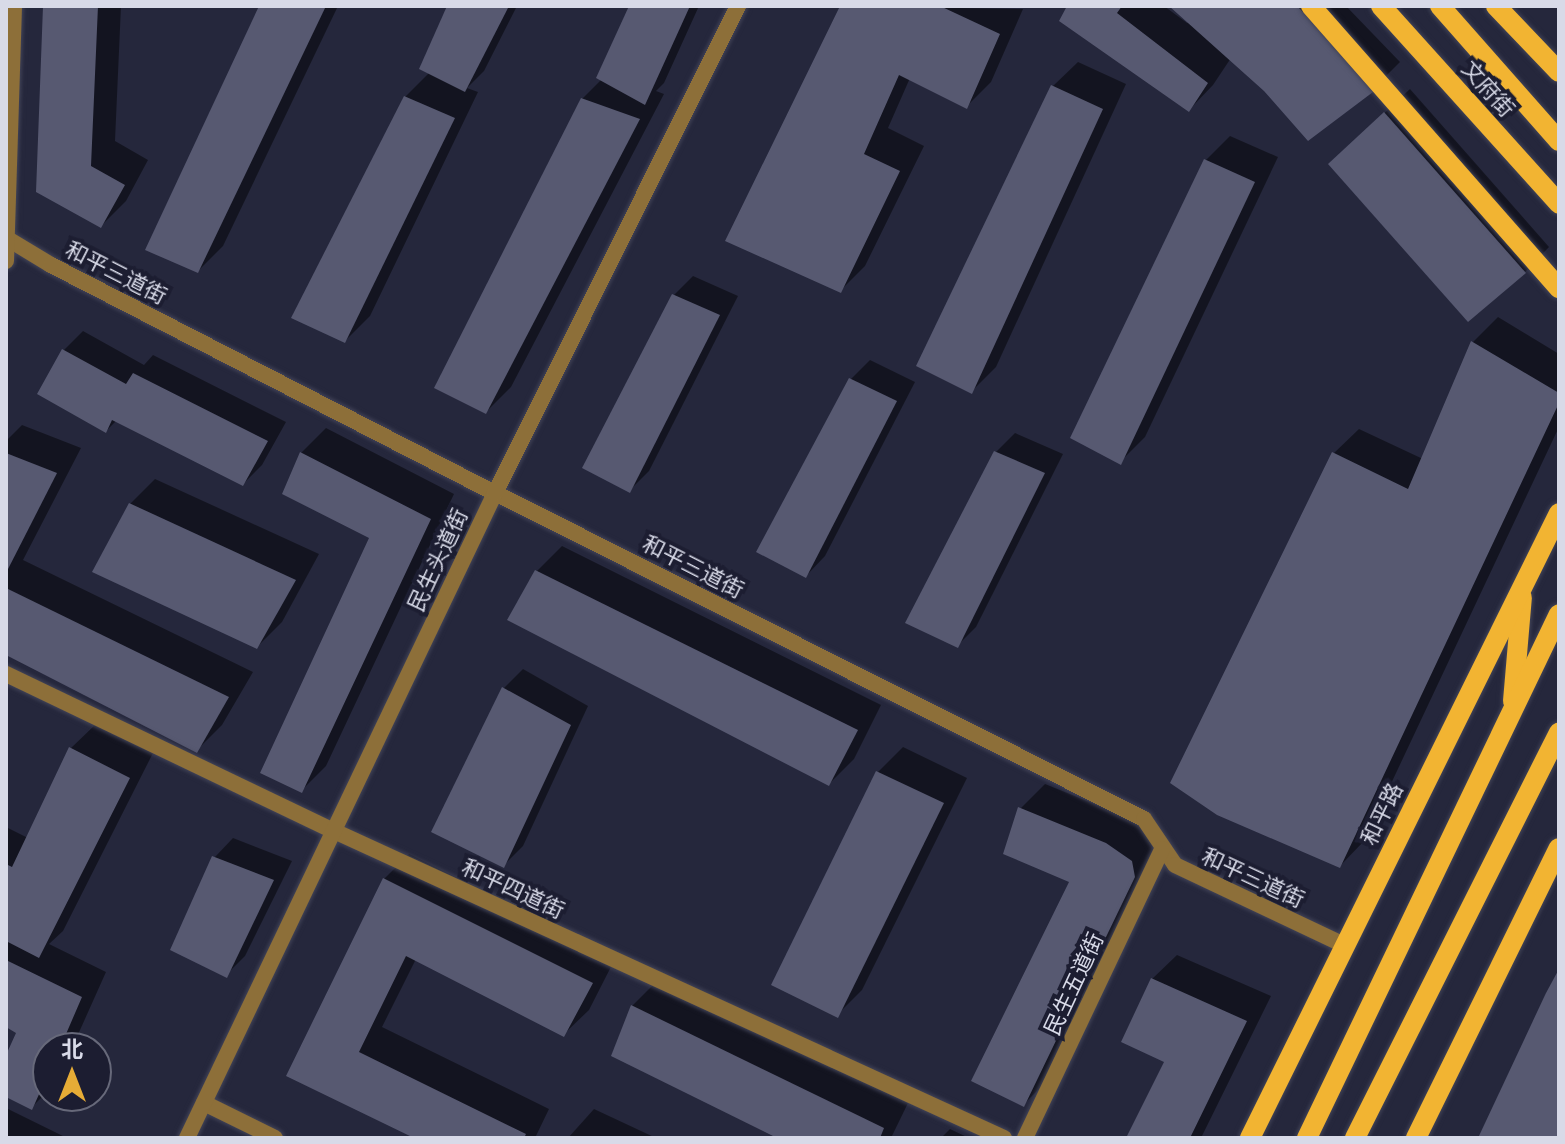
<!DOCTYPE html>
<meta charset="utf-8">
<style>
body{margin:0}
#map{position:relative;width:1565px;height:1144px;overflow:hidden;background:#25273c;font-family:"Roboto Serif","Noto Sans SC",serif}
div>[style]{position:absolute}
.shadow>*{inset:0;background:#0007}
.building>*{inset:0;background:#575971}
.roads{filter:drop-shadow(0 0 2px #424458) drop-shadow(0 0 2px #424458)}
.minor>*{height:16px;margin:-8px;padding:0 8px;transform-origin:8px;border-radius:8px;background:#8d6f39}
.tertiary>*{height:16px;margin:-8px;padding:0 8px;transform-origin:8px;border-radius:8px;background:#8d6f39}
.primary>*{height:20px;margin:-10px;padding:0 10px;transform-origin:10px;border-radius:10px;background:#f2b432}
span{translate:-50% -50%;white-space:nowrap;text-align:center;line-height:1.15;-webkit-text-stroke:8px #1c1d31;paint-order:stroke}
.street-label{font-size:22px;color:#d8dae8}
.frame{position:absolute;inset:0;border:8px solid #d8dae8;pointer-events:none}
.north{position:absolute;left:32px;top:1032px;width:80px;height:80px;box-sizing:border-box;background:#1c1d31;border:2px solid #67697a;border-radius:50%;rotate:0deg;font-size:22px;font-weight:700;line-height:32px;text-align:center;color:#d8dae8}
.north::after{content:'';display:block;margin:auto;width:28px;height:36px;background:#e6ac36;clip-path:polygon(50% 0,100% 100%,50% 72%,0 100%)}
</style>
<div id="map">
<div class="shadow">
<i style="clip-path:polygon(45px 6px,121px 6px,115px 141px,148px 160px,126px 201px,101px 226px)"></i>
<i style="clip-path:polygon(261px 6px,338px 6px,223px 246px,198px 271px)"></i>
<i style="clip-path:polygon(450px 6px,517px 6px,484px 71px,467px 88px,478px 92px,370px 316px,345px 341px,405px 97px,430px 72px)"></i>
<i style="clip-path:polygon(632px 6px,699px 6px,664px 83px,656px 91px,664px 94px,511px 387px,486px 412px,582px 99px,602px 79px)"></i>
<i style="clip-path:polygon(842px 6px,1023px 9px,991px 82px,966px 107px,910px 78px,888px 128px,924px 146px,865px 266px,840px 291px)"></i>
<i style="clip-path:polygon(1069px 6px,1164px 6px,1187px 23px,1189px 21px,1172px 6px,1346px 6px,1400px 62px,1375px 87px,1266px 89px,1231px 58px,1213px 85px,1189px 110px)"></i>
<i style="clip-path:polygon(1078px 62px,1126px 84px,996px 367px,971px 392px,1053px 86px)"></i>
<i style="clip-path:polygon(1410px 89px,1549px 247px,1525px 272px,1356px 140px)"></i>
<i style="clip-path:polygon(1230px 136px,1278px 157px,1145px 437px,1120px 462px,1205px 161px)"></i>
<i style="clip-path:polygon(693px 276px,738px 296px,649px 471px,630px 490px,674px 295px)"></i>
<i style="clip-path:polygon(1498px 317px,1559px 354px,1559px 427px,1364px 841px,1340px 866px,1334px 453px,1359px 429px,1423px 459px,1473px 342px)"></i>
<i style="clip-path:polygon(83px 331px,144px 365px,153px 355px,286px 422px,262px 465px,243px 484px,117px 420px,106px 431px,40px 394px,64px 350px)"></i>
<i style="clip-path:polygon(870px 360px,915px 382px,825px 556px,806px 576px,851px 379px)"></i>
<i style="clip-path:polygon(22px 425px,81px 448px,23px 560px,253px 672px,222px 725px,197px 750px,6px 653px,6px 441px)"></i>
<i style="clip-path:polygon(326px 428px,454px 494px,326px 766px,301px 791px,372px 537px,301px 453px)"></i>
<i style="clip-path:polygon(1015px 433px,1063px 454px,976px 627px,957px 646px,996px 452px)"></i>
<i style="clip-path:polygon(155px 479px,319px 554px,282px 622px,257px 647px,130px 504px)"></i>
<i style="clip-path:polygon(562px 546px,881px 705px,854px 759px,829px 784px,537px 571px)"></i>
<i style="clip-path:polygon(523px 669px,588px 706px,523px 846px,504px 865px,504px 688px)"></i>
<i style="clip-path:polygon(96px 724px,153px 753px,63px 931px,49px 944px,106px 972px,72px 1048px,48px 1048px,48px 1091px,31px 1108px,6px 1094px,6px 1060px,19px 1032px,6px 1025px,6px 827px,28px 838px,71px 748px)"></i>
<i style="clip-path:polygon(903px 747px,967px 778px,862px 990px,837px 1015px,878px 772px)"></i>
<i style="clip-path:polygon(1045px 784px,1132px 819px,1156px 836px,1159px 850px,1049px 1079px,1024px 1104px,1072px 881px,1020px 809px)"></i>
<i style="clip-path:polygon(233px 838px,292px 861px,245px 956px,226px 975px,214px 858px)"></i>
<i style="clip-path:polygon(409px 854px,616px 957px,589px 1010px,564px 1034px,416px 959px,382px 1027px,549px 1109px,535px 1138px,418px 1138px,288px 1075px,384px 879px)"></i>
<i style="clip-path:polygon(1177px 955px,1271px 996px,1201px 1138px,1129px 1138px,1167px 1061px,1152px 979px)"></i>
<i style="clip-path:polygon(657px 981px,908px 1103px,891px 1138px,782px 1138px,632px 1006px)"></i>
<i style="clip-path:polygon(6px 1108px,67px 1138px,6px 1138px)"></i>
<i style="clip-path:polygon(594px 1109px,656px 1138px,568px 1138px)"></i>
<i style="clip-path:polygon(950px 1129px,969px 1138px,941px 1138px)"></i>
</div>
<div class="building">
<i style="clip-path:polygon(43px 6px,98px 6px,91px 166px,125px 185px,101px 228px,36px 192px)"></i>
<i style="clip-path:polygon(259px 6px,326px 6px,198px 273px,145px 250px)"></i>
<i style="clip-path:polygon(447px 6px,509px 6px,465px 92px,419px 69px)"></i>
<i style="clip-path:polygon(629px 6px,690px 6px,645px 105px,596px 78px)"></i>
<i style="clip-path:polygon(840px 6px,940px 6px,1000px 34px,967px 109px,899px 75px,864px 154px,900px 171px,841px 293px,725px 241px)"></i>
<i style="clip-path:polygon(1067px 6px,1122px 6px,1117px 13px,1208px 83px,1189px 112px,1059px 21px)"></i>
<i style="clip-path:polygon(1169px 6px,1297px 6px,1377px 89px,1308px 141px,1264px 91px)"></i>
<i style="clip-path:polygon(1051px 85px,1103px 109px,972px 394px,916px 366px)"></i>
<i style="clip-path:polygon(404px 96px,455px 118px,345px 343px,291px 318px)"></i>
<i style="clip-path:polygon(581px 98px,640px 119px,486px 414px,434px 388px)"></i>
<i style="clip-path:polygon(1384px 112px,1526px 273px,1468px 322px,1328px 164px)"></i>
<i style="clip-path:polygon(1204px 159px,1255px 182px,1121px 465px,1070px 438px)"></i>
<i style="clip-path:polygon(672px 294px,720px 315px,630px 493px,582px 468px)"></i>
<i style="clip-path:polygon(1471px 341px,1559px 393px,1559px 403px,1340px 868px,1217px 815px,1170px 783px,1332px 452px,1408px 489px)"></i>
<i style="clip-path:polygon(62px 349px,126px 384px,133px 373px,268px 441px,243px 486px,112px 420px,106px 433px,37px 394px)"></i>
<i style="clip-path:polygon(849px 378px,897px 401px,806px 578px,756px 552px)"></i>
<i style="clip-path:polygon(994px 451px,1045px 473px,958px 648px,905px 623px)"></i>
<i style="clip-path:polygon(300px 452px,431px 519px,302px 793px,260px 773px,369px 538px,282px 494px)"></i>
<i style="clip-path:polygon(6px 453px,57px 473px,6px 573px)"></i>
<i style="clip-path:polygon(129px 503px,296px 580px,257px 649px,92px 572px)"></i>
<i style="clip-path:polygon(535px 570px,858px 730px,829px 786px,507px 620px)"></i>
<i style="clip-path:polygon(6px 588px,229px 697px,197px 753px,6px 655px)"></i>
<i style="clip-path:polygon(502px 687px,571px 725px,504px 868px,431px 832px)"></i>
<i style="clip-path:polygon(69px 747px,130px 778px,39px 958px,6px 941px,6px 864px,12px 867px)"></i>
<i style="clip-path:polygon(876px 771px,944px 803px,838px 1018px,771px 985px)"></i>
<i style="clip-path:polygon(1018px 807px,1106px 843px,1132px 861px,1135px 877px,1024px 1107px,971px 1081px,1069px 882px,1003px 854px)"></i>
<i style="clip-path:polygon(212px 856px,274px 880px,227px 978px,170px 950px)"></i>
<i style="clip-path:polygon(383px 878px,593px 983px,564px 1037px,406px 956px,359px 1052px,526px 1134px,524px 1138px,414px 1138px,286px 1076px)"></i>
<i style="clip-path:polygon(6px 960px,82px 997px,60px 1048px,48px 1048px,48px 1074px,32px 1110px,6px 1097px,6px 1055px,16px 1033px,6px 1027px)"></i>
<i style="clip-path:polygon(1559px 969px,1559px 1138px,1478px 1138px,1546px 993px)"></i>
<i style="clip-path:polygon(1151px 978px,1247px 1021px,1190px 1138px,1126px 1138px,1164px 1062px,1121px 1042px)"></i>
<i style="clip-path:polygon(631px 1005px,884px 1128px,880px 1138px,777px 1138px,611px 1056px)"></i>
</div>
<div class="roads">
<div class="minor">
<i style="left:8px;top:239px;width:50px;rotate:31.2deg"></i>
<i style="left:51px;top:265px;width:499px;rotate:27.2deg"></i>
<i style="left:495px;top:493px;width:726px;rotate:26.67deg"></i>
<i style="left:1144px;top:819px;width:55px;rotate:56deg"></i>
<i style="left:1175px;top:865px;width:187px;rotate:25.3deg"></i>
<i style="left:6px;top:674px;width:364px;rotate:25.6deg"></i>
<i style="left:334px;top:831px;width:737px;rotate:24.62deg"></i>
<i style="left:204px;top:1103px;width:79px;rotate:26.2deg"></i>
<i style="left:187px;top:1138px;width:715px;rotate:-64.47deg"></i>
<i style="left:495px;top:493px;width:544px;rotate:-63.48deg"></i>
<i style="left:1025px;top:1138px;width:320px;rotate:-64.6deg"></i>
</div>
<div class="tertiary">
<i style="left:6px;top:261px;width:255px;rotate:-88.2deg"></i>
</div>
<div class="primary">
<i style="left:1311px;top:6px;width:376px;rotate:48.7deg"></i>
<i style="left:1381px;top:6px;width:266px;rotate:48deg"></i>
<i style="left:1440px;top:6px;width:180px;rotate:48.6deg"></i>
<i style="left:1496px;top:6px;width:91px;rotate:46.3deg"></i>
<i style="left:1513px;top:701px;width:104px;rotate:-85.1deg"></i>
<i style="left:1250px;top:1138px;width:697px;rotate:-63.69deg"></i>
<i style="left:1307px;top:1138px;width:581px;rotate:-64.32deg"></i>
<i style="left:1355px;top:1138px;width:454px;rotate:-63.3deg"></i>
<i style="left:1416px;top:1138px;width:323px;rotate:-63.8deg"></i>
</div>
</div>
<div class="street-label">
<span style="left:1488px;top:89px;rotate:48deg">文府街</span>
<span style="left:116px;top:273px;rotate:27deg">和平三道街</span>
<span style="left:438px;top:560px;rotate:-65deg">民生头道街</span>
<span style="left:693px;top:567px;rotate:27deg">和平三道街</span>
<span style="left:1382px;top:814px;rotate:-64deg">和平路</span>
<span style="left:1253px;top:878px;rotate:25deg">和平三道街</span>
<span style="left:513px;top:889px;rotate:25deg">和平四道街</span>
<span style="left:1074px;top:984px;rotate:-65deg">民生五道街</span>
</div>
<div class="frame"></div>
<div class="north">北</div>
</div>
